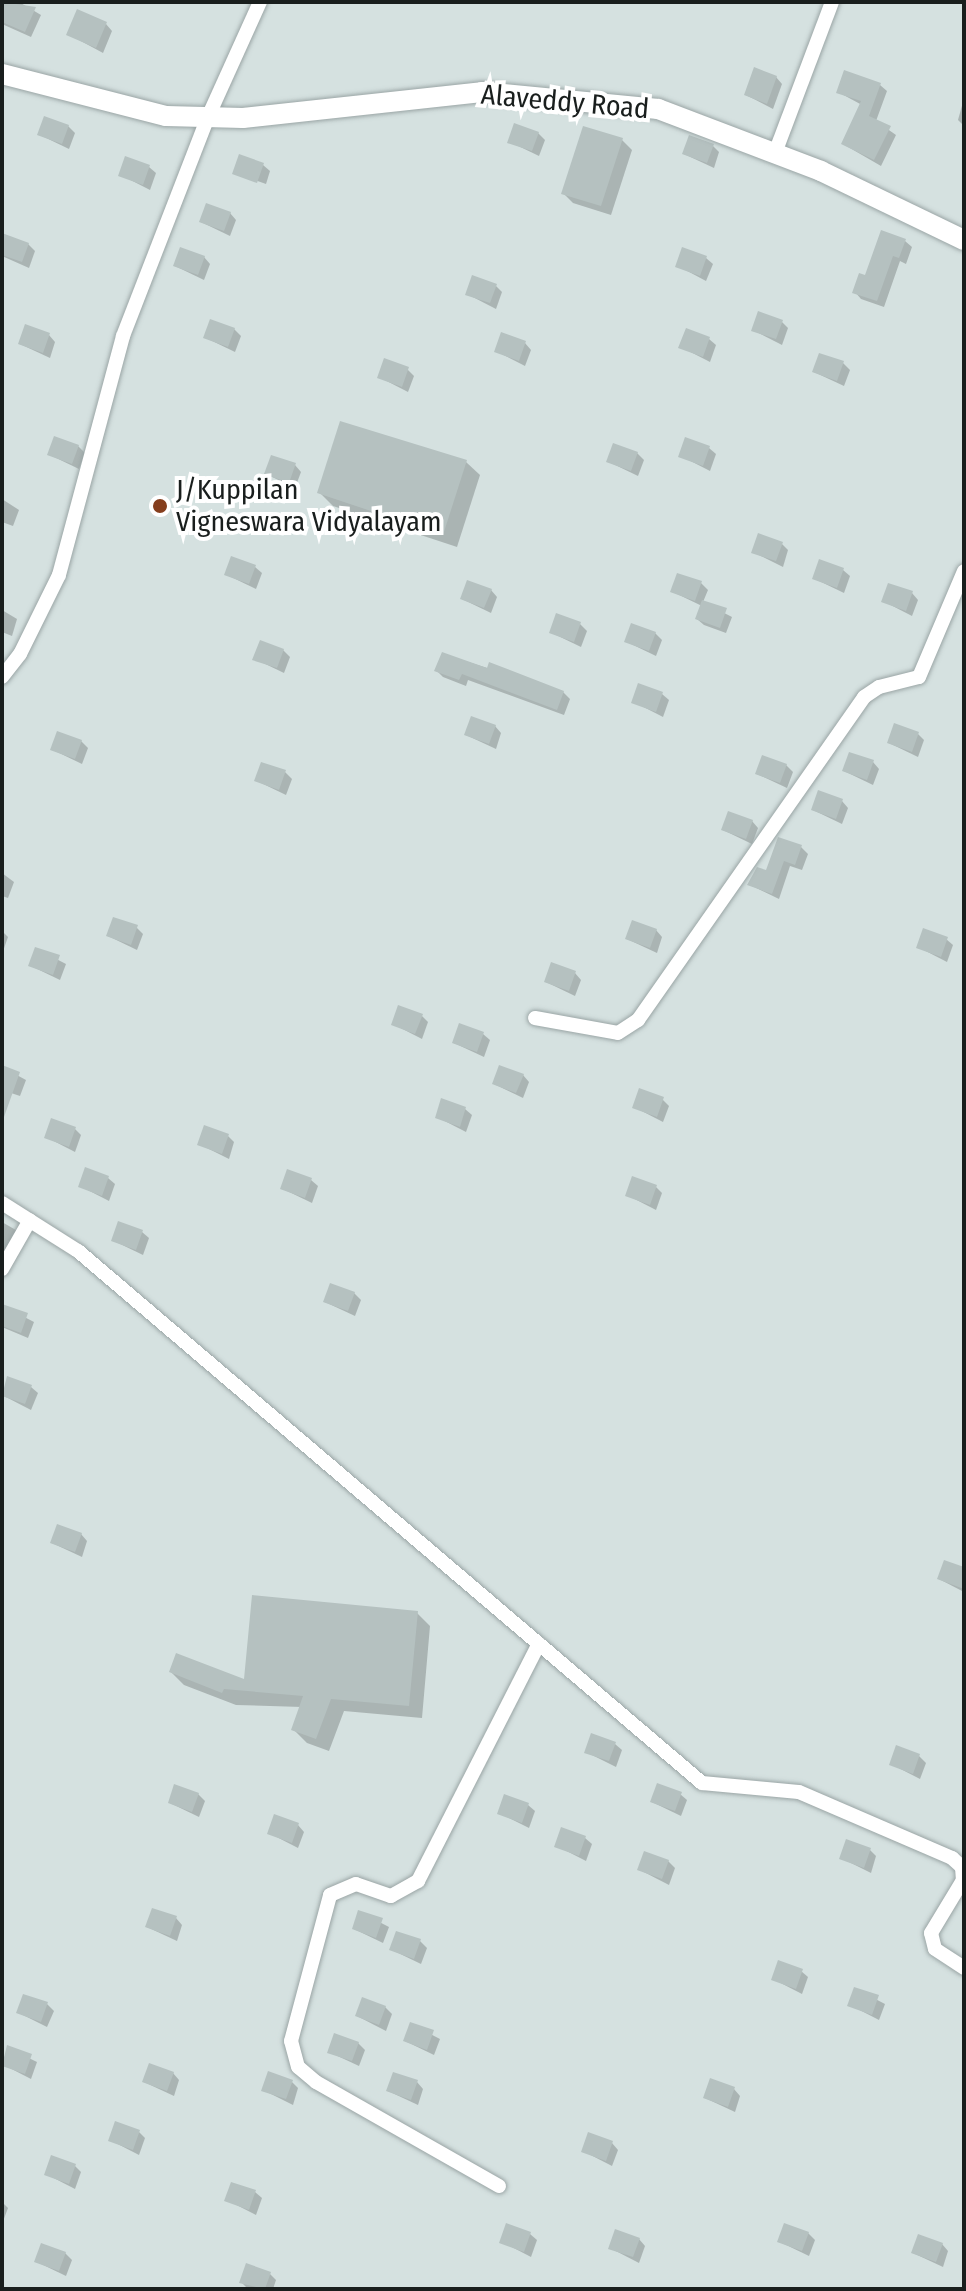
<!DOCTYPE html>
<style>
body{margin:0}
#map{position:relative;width:966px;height:2291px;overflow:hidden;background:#d5e1e0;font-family:"Fira Sans Condensed",sans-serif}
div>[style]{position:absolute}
.shadow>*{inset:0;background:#0003}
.building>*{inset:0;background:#b5c1c0}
.roads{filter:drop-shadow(0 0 2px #9aa5a5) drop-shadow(0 0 2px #9aa5a5)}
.street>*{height:14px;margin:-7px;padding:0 7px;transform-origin:7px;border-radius:7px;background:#fff}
.secondary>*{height:20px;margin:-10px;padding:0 10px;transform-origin:10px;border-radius:10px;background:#fff}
.dots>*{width:22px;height:22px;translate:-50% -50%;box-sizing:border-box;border:4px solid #fff;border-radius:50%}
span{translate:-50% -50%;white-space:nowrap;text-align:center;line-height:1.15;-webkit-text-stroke:8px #fff;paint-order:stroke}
.street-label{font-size:28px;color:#191e1d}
.poi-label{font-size:28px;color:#191e1d}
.left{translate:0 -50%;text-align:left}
.frame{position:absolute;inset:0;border:4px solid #191e1d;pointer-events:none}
</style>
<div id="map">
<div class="shadow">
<i style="clip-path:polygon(4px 2px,19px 2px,41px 15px,31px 37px,2px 24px)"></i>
<i style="clip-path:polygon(106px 24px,112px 31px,103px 53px,68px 34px)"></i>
<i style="clip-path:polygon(776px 77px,782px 84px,773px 109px,746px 95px)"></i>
<i style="clip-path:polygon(880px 85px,887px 91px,876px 121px,896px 135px,881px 166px,843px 144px,862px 105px,838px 92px)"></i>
<i style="clip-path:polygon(963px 102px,964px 102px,964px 126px,958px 120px)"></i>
<i style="clip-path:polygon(68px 126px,75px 133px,69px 149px,40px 135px)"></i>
<i style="clip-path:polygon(538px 133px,545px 140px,539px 156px,510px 142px)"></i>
<i style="clip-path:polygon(622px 140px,632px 150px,611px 215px,573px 203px,563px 193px)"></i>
<i style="clip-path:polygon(713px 146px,719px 152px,714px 168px,684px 154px)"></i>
<i style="clip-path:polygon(263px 165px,270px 171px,266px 184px,235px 173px)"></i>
<i style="clip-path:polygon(149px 167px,156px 173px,150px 190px,121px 175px)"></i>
<i style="clip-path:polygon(230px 213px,236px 220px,230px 236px,201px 222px)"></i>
<i style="clip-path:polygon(905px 241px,912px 247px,906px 264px,900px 261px,884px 307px,861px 299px,855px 292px)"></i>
<i style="clip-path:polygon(28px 244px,35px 251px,29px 268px,2px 256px,2px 246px)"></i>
<i style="clip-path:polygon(204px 257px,210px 264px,204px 280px,175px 266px)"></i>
<i style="clip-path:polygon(706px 258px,713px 264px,706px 281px,678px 266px)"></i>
<i style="clip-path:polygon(495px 285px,502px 292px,496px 309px,467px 294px)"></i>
<i style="clip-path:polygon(782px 322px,788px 328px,782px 345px,753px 330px)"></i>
<i style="clip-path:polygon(234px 329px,241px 336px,235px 352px,206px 338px)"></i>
<i style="clip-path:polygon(49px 335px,55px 342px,50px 358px,20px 344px)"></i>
<i style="clip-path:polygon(709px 339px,716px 345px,710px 362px,681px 347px)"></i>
<i style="clip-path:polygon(525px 343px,531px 350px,525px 366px,496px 351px)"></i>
<i style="clip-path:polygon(843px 363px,850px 370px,844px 386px,814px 372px)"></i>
<i style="clip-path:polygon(407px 369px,414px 376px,408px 392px,379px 377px)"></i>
<i style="clip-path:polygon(78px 446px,85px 453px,79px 469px,50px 455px)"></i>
<i style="clip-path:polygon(709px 448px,716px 454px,710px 471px,681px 456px)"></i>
<i style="clip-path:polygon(637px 453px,644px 460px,638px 476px,609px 462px)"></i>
<i style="clip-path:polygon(466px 462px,480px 475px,457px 547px,333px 506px,319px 492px)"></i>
<i style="clip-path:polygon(295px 465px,301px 472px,295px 488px,266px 474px)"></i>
<i style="clip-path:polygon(2px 499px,19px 510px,13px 526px,2px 522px)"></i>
<i style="clip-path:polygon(782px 544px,788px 550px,783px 567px,753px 552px)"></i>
<i style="clip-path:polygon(255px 567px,262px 573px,256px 589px,227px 575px)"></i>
<i style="clip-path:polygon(843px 570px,850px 576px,844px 593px,815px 579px)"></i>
<i style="clip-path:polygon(679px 575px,701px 583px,708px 590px,703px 602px,732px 617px,726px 633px,704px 625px,697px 619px,702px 606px,673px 592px)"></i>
<i style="clip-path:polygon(491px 590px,497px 597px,491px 613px,462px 599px)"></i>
<i style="clip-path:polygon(912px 593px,918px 600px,912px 616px,883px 601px)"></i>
<i style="clip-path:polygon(2px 610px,17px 619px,12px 636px,2px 632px)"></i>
<i style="clip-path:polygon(580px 624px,587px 631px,581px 647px,552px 633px)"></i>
<i style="clip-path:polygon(655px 633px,662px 640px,656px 656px,627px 642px)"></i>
<i style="clip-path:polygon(283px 650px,290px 657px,284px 673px,255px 659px)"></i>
<i style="clip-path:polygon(443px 654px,563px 692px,570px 699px,564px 715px,468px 680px,466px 686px,443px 677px,437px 671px)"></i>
<i style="clip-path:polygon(662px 694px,669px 700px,663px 717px,634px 702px)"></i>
<i style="clip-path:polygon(495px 726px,501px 733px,496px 749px,466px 735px)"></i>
<i style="clip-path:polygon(918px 734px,924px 740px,918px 757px,889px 743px)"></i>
<i style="clip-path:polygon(81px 741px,88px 748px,82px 764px,53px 750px)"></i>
<i style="clip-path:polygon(873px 762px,879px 769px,873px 785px,844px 771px)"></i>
<i style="clip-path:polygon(786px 765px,793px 772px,787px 788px,757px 774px)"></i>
<i style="clip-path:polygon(285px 772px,292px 779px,286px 795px,257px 781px)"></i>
<i style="clip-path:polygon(842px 801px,848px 808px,842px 824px,813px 810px)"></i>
<i style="clip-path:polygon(752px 821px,758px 828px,752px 844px,723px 830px)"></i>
<i style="clip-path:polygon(801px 847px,808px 854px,802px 870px,790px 866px,779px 899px,750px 885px)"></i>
<i style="clip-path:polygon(2px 873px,14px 882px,8px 898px,2px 896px)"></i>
<i style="clip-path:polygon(136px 927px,143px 934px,137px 950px,108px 936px)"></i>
<i style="clip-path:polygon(656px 930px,662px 937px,657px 953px,627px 939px)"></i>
<i style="clip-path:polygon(2px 931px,8px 937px,2px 954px)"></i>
<i style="clip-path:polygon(946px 939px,953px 945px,947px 962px,918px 947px)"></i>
<i style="clip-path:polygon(37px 949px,66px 964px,60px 980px,31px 966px)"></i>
<i style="clip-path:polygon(575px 973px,581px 980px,575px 996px,546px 982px)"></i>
<i style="clip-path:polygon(422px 1016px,428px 1022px,422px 1039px,393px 1024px)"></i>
<i style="clip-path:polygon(483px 1034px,490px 1040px,484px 1057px,454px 1043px)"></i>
<i style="clip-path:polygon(2px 1067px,26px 1080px,20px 1096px,2px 1090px)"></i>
<i style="clip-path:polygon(523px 1075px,529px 1082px,523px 1098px,494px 1084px)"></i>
<i style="clip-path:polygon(662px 1099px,669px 1106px,663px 1122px,634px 1107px)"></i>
<i style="clip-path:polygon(465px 1109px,472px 1115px,466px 1132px,437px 1117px)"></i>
<i style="clip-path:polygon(75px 1129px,81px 1135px,75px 1152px,46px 1137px)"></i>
<i style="clip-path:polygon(228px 1136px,234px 1142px,229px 1159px,199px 1144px)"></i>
<i style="clip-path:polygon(108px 1178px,115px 1184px,109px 1201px,80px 1186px)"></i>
<i style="clip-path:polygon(311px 1180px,318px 1186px,312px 1203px,283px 1189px)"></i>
<i style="clip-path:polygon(656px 1187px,662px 1193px,656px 1210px,627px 1195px)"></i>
<i style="clip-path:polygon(2px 1222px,21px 1233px,2px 1257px)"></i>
<i style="clip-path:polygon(142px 1232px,149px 1238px,143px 1255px,114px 1241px)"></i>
<i style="clip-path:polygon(354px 1293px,361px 1300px,355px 1316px,325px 1302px)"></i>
<i style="clip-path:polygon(5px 1307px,34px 1322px,28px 1338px,2px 1327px)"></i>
<i style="clip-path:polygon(31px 1387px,38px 1393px,31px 1410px,2px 1395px)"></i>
<i style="clip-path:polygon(81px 1534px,87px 1541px,82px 1557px,52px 1543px)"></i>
<i style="clip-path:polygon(964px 1569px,964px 1592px,939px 1579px)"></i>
<i style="clip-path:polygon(417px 1613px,430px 1626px,422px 1718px,344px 1711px,329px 1751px,307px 1743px,294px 1730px,302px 1707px,236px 1705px,184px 1685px,171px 1672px,246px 1682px)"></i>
<i style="clip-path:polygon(615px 1744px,622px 1750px,616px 1767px,586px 1752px)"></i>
<i style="clip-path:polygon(919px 1756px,926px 1763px,920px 1779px,891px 1764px)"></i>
<i style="clip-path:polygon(198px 1794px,205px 1801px,199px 1817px,170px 1803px)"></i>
<i style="clip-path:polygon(680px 1794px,687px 1800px,681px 1816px,652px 1802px)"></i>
<i style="clip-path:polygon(528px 1805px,535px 1811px,529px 1828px,499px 1813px)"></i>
<i style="clip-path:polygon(298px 1825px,304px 1832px,298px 1848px,269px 1833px)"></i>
<i style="clip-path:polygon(585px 1838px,592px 1844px,586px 1861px,557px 1846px)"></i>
<i style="clip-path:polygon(870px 1850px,876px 1856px,871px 1873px,841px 1858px)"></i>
<i style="clip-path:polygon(668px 1861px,675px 1868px,669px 1885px,640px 1870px)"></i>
<i style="clip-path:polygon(360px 1912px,389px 1927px,383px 1943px,354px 1929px)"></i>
<i style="clip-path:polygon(176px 1918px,182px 1925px,177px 1941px,147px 1927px)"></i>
<i style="clip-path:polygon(420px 1941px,427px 1948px,421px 1964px,392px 1950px)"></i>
<i style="clip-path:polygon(801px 1971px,808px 1977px,802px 1994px,773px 1979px)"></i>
<i style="clip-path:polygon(856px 1989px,885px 2004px,879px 2020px,850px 2005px)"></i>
<i style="clip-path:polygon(47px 2004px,54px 2011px,47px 2027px,19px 2013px)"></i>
<i style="clip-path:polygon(385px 2007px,392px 2014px,386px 2031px,357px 2016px)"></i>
<i style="clip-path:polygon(411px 2024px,440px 2039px,434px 2055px,405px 2041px)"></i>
<i style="clip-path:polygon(358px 2043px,365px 2050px,359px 2066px,329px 2052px)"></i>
<i style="clip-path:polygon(8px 2048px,37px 2062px,31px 2079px,2px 2064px)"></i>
<i style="clip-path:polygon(173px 2073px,179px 2080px,174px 2096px,144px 2082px)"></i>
<i style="clip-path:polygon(292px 2082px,298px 2088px,293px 2105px,263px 2090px)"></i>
<i style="clip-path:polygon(417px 2082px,423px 2089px,418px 2105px,388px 2091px)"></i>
<i style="clip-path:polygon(734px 2089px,740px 2096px,735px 2112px,705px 2098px)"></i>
<i style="clip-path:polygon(139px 2132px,145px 2138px,139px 2155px,110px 2140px)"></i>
<i style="clip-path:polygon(612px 2143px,618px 2150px,612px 2166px,583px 2151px)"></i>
<i style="clip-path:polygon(75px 2166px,81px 2172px,75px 2189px,46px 2174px)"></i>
<i style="clip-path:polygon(255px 2192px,262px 2198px,256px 2215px,227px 2200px)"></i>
<i style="clip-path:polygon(2px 2202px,8px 2208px,2px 2224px)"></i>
<i style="clip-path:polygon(808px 2233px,815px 2240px,809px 2256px,780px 2242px)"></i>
<i style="clip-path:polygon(530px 2234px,537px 2240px,531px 2257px,502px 2242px)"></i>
<i style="clip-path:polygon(639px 2239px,645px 2246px,639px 2263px,610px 2248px)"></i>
<i style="clip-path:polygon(942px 2244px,948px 2251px,943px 2267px,913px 2253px)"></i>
<i style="clip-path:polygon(65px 2253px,72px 2260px,66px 2276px,37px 2262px)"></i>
<i style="clip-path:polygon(270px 2274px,276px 2280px,273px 2289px,248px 2289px,241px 2282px)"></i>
</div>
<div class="building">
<i style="clip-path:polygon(2px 2px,36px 7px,25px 32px,2px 22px)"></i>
<i style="clip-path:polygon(77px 9px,107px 22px,96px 48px,66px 35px)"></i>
<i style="clip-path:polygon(754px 67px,777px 76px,767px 104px,744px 95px)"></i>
<i style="clip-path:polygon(844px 70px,881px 83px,869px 116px,891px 126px,874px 160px,841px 144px,861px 101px,836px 93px)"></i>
<i style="clip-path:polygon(44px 116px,69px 125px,62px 144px,37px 135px)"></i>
<i style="clip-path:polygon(514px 123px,539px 132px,532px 151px,507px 143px)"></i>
<i style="clip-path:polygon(583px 126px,623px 138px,601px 206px,561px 194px)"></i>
<i style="clip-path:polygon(689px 135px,714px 144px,707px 163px,682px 154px)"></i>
<i style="clip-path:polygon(239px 154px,264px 163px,257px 183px,232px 174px)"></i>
<i style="clip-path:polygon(125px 156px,150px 165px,143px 185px,118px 176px)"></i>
<i style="clip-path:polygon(206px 203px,231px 212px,224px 231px,199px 222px)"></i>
<i style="clip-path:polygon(881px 230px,906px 239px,899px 258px,893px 256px,877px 301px,852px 293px,859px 273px,865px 275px)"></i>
<i style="clip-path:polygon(2px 233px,29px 243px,22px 262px,2px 255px)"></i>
<i style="clip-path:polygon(180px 247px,205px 256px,198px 275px,173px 266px)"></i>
<i style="clip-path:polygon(682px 247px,707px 256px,700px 276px,675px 267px)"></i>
<i style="clip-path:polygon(472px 275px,497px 284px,490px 303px,465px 295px)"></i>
<i style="clip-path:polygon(758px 311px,783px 320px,776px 339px,751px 331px)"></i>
<i style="clip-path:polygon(210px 319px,235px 328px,228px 347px,203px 338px)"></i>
<i style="clip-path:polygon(25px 324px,50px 333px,43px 353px,18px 344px)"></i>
<i style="clip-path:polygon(686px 328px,710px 337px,703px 357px,678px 348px)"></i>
<i style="clip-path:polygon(501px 332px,526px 341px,519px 361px,494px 352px)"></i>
<i style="clip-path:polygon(819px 353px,844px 361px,837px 381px,812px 372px)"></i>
<i style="clip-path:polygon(384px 358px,409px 367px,402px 387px,377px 378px)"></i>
<i style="clip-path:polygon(340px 421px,467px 460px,443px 535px,317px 493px)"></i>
<i style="clip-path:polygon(54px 436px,79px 445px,72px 464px,47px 455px)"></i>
<i style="clip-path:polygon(685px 437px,710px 446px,703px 466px,678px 457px)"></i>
<i style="clip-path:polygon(613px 443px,638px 452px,631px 471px,606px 462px)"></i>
<i style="clip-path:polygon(271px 455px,296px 463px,289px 483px,264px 474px)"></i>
<i style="clip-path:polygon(758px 533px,783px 542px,776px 561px,751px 553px)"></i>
<i style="clip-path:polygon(231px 556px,256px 565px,249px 584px,224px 575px)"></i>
<i style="clip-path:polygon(819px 559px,844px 568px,837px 588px,812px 579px)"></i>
<i style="clip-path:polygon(677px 573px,702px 581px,695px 601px,670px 592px)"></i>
<i style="clip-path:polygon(467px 580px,492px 589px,484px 608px,460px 599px)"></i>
<i style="clip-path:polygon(888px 583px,913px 591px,906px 611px,881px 602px)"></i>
<i style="clip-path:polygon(702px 600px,727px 608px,720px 628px,695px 619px)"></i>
<i style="clip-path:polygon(556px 613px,581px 622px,574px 642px,549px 633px)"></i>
<i style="clip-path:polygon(631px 623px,656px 632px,649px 651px,624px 642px)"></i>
<i style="clip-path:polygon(260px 640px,284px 649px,277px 668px,252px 660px)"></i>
<i style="clip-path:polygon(442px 652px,487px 668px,489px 662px,564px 691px,557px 710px,462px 674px,459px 680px,434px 671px)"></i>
<i style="clip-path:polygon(638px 683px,663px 692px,656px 712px,631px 703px)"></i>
<i style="clip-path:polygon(471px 716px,496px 725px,489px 744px,464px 735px)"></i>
<i style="clip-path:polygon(894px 723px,919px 732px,912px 752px,887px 743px)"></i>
<i style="clip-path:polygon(57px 731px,82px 740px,75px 759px,50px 750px)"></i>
<i style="clip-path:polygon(849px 752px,874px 760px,867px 780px,842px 771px)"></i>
<i style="clip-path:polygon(762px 755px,787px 764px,780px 783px,755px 774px)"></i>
<i style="clip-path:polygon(261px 762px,286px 770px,279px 790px,254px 781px)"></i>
<i style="clip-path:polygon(818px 790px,843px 799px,836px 819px,811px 810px)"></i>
<i style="clip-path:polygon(728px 811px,753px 820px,746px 839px,721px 830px)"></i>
<i style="clip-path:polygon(778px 837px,802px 845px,795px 865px,784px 861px,772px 894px,747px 885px,757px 867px,766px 870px)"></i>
<i style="clip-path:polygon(113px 917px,138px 925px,131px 945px,106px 936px)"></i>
<i style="clip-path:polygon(632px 920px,657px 929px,650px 948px,625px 939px)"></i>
<i style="clip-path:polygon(923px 928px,948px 937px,941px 957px,916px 948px)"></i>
<i style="clip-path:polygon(35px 947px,60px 955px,53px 975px,28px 966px)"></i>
<i style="clip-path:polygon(551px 962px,576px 971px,569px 991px,544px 982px)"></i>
<i style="clip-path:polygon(398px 1005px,423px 1014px,415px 1034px,391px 1025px)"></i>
<i style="clip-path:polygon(459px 1023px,484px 1032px,477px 1052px,452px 1043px)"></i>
<i style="clip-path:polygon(2px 1065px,20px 1072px,4px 1117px,2px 1116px)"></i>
<i style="clip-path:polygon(499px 1065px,524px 1074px,516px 1093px,492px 1084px)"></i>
<i style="clip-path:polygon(639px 1088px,664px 1097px,657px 1117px,632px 1108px)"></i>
<i style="clip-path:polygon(441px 1098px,466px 1107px,460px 1127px,435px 1118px)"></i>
<i style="clip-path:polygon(51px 1118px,76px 1127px,69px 1147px,44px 1138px)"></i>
<i style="clip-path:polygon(204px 1125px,229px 1134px,222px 1154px,197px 1145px)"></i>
<i style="clip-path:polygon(85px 1167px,109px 1176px,102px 1196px,78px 1187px)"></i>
<i style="clip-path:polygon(287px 1169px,312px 1178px,305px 1198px,280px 1189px)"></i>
<i style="clip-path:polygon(632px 1176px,657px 1185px,650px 1205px,625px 1196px)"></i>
<i style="clip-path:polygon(118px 1221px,143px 1230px,136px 1250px,111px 1241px)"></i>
<i style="clip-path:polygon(330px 1283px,355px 1292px,348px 1311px,323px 1302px)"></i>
<i style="clip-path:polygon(2px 1304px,28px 1313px,21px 1333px,2px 1326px)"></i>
<i style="clip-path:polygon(7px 1376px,32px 1385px,25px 1404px,2px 1396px)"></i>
<i style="clip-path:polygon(57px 1524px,82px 1533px,75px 1552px,50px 1543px)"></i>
<i style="clip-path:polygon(944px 1560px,964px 1567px,964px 1589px,937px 1579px)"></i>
<i style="clip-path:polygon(252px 1595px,418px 1611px,409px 1706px,331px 1699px,316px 1739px,291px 1730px,303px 1696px,224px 1689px,222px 1693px,169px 1672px,176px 1653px,244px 1679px)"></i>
<i style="clip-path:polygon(591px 1733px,616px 1742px,609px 1761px,584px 1753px)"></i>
<i style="clip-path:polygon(896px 1745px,920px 1754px,913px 1774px,889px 1765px)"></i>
<i style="clip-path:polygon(657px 1783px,682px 1792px,675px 1811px,650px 1802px)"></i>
<i style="clip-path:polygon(174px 1784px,199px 1793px,192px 1812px,168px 1803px)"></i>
<i style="clip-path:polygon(504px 1794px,529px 1803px,522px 1823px,497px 1814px)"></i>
<i style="clip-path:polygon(274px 1814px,299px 1823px,292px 1843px,267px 1834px)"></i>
<i style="clip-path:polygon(561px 1827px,586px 1836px,579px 1856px,554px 1847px)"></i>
<i style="clip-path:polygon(846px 1839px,871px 1848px,864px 1868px,839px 1859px)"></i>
<i style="clip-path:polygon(644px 1851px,669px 1860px,662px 1879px,637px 1870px)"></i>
<i style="clip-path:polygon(152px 1908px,177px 1916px,170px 1936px,145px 1927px)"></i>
<i style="clip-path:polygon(358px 1910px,383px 1918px,376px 1938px,352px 1929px)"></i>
<i style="clip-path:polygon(396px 1931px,421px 1939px,414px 1959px,389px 1950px)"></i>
<i style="clip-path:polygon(778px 1960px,803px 1969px,796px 1989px,771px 1980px)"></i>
<i style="clip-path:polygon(854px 1987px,879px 1995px,872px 2015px,847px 2006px)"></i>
<i style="clip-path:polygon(23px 1994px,48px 2002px,41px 2022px,16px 2013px)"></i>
<i style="clip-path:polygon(362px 1997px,386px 2006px,379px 2025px,355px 2016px)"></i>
<i style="clip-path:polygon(410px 2022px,434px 2030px,427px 2050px,403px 2041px)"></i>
<i style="clip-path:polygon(334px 2033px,359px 2042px,352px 2061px,327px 2053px)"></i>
<i style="clip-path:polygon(7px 2045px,32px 2054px,25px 2074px,2px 2066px)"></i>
<i style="clip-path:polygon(149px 2063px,174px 2072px,167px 2091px,142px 2082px)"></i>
<i style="clip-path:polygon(268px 2071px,293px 2080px,286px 2099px,261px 2091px)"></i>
<i style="clip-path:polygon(393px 2072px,418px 2080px,411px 2100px,386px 2091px)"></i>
<i style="clip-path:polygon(710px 2078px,735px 2087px,728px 2107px,703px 2098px)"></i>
<i style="clip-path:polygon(115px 2121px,140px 2130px,133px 2150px,108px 2141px)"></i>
<i style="clip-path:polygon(588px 2132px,613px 2141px,606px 2161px,581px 2152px)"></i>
<i style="clip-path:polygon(51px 2155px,76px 2164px,69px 2184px,44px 2175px)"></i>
<i style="clip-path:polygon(231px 2182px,256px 2190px,249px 2210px,224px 2201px)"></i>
<i style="clip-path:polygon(506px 2223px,531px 2232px,524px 2252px,499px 2243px)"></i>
<i style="clip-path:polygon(784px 2223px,809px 2232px,802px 2251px,777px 2242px)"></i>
<i style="clip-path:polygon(615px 2229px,640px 2238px,633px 2257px,608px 2249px)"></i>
<i style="clip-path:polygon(918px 2234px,943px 2243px,936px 2262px,911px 2253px)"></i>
<i style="clip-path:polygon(41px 2243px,66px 2252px,59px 2271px,34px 2262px)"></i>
<i style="clip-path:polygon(246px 2263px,271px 2272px,265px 2289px,239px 2283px)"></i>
</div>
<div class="roads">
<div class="street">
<i style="left:775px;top:153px;width:161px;rotate:-69.3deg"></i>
<i style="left:2px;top:677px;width:29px;rotate:-52deg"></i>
<i style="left:20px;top:654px;width:88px;rotate:-63.7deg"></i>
<i style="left:59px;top:575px;width:247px;rotate:-75deg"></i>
<i style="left:123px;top:336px;width:235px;rotate:-68.8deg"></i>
<i style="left:208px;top:117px;width:126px;rotate:-65.7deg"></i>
<i style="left:535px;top:1018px;width:84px;rotate:10.2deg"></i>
<i style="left:618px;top:1033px;width:24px;rotate:-33deg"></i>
<i style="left:638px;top:1020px;width:394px;rotate:-55deg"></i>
<i style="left:864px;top:697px;width:18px;rotate:-34deg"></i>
<i style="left:879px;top:687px;width:41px;rotate:-14deg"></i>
<i style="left:919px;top:677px;width:115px;rotate:-67deg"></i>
<i style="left:2px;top:1203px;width:90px;rotate:32.3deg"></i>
<i style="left:78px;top:1251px;width:820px;rotate:40.45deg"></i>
<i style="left:702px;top:1783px;width:97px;rotate:5.3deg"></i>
<i style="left:799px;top:1792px;width:167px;rotate:23.3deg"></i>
<i style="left:952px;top:1858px;width:13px;rotate:42deg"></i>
<i style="left:962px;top:1867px;width:13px;rotate:86deg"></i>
<i style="left:963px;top:1880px;width:62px;rotate:121.1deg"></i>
<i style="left:931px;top:1933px;width:16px;rotate:76deg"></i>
<i style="left:935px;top:1949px;width:35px;rotate:33deg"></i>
<i style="left:2px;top:1269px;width:56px;rotate:-60.3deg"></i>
<i style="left:499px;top:2186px;width:210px;rotate:-150.4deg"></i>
<i style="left:316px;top:2082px;width:23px;rotate:-140deg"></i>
<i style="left:298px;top:2067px;width:27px;rotate:-105deg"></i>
<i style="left:291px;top:2041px;width:151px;rotate:-75deg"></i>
<i style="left:330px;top:1895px;width:28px;rotate:-23deg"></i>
<i style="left:356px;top:1884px;width:37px;rotate:19deg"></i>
<i style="left:391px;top:1896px;width:31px;rotate:-29deg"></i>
<i style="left:418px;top:1881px;width:266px;rotate:-63deg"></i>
</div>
<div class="secondary">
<i style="left:2px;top:74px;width:169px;rotate:14.4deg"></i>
<i style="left:166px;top:116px;width:77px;rotate:1.5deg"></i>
<i style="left:243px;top:118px;width:240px;rotate:-6.2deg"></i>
<i style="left:482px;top:92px;width:177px;rotate:5.5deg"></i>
<i style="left:658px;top:109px;width:174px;rotate:20.8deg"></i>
<i style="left:821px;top:171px;width:159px;rotate:25.8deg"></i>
</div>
</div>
<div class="dots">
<i style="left:160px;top:506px;background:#853e1d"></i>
</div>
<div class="street-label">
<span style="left:565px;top:102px;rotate:5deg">Alaveddy Road</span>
</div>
<div class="poi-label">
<span class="left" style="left:176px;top:506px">J/Kuppilan<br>Vigneswara Vidyalayam</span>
</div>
<div class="frame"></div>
</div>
